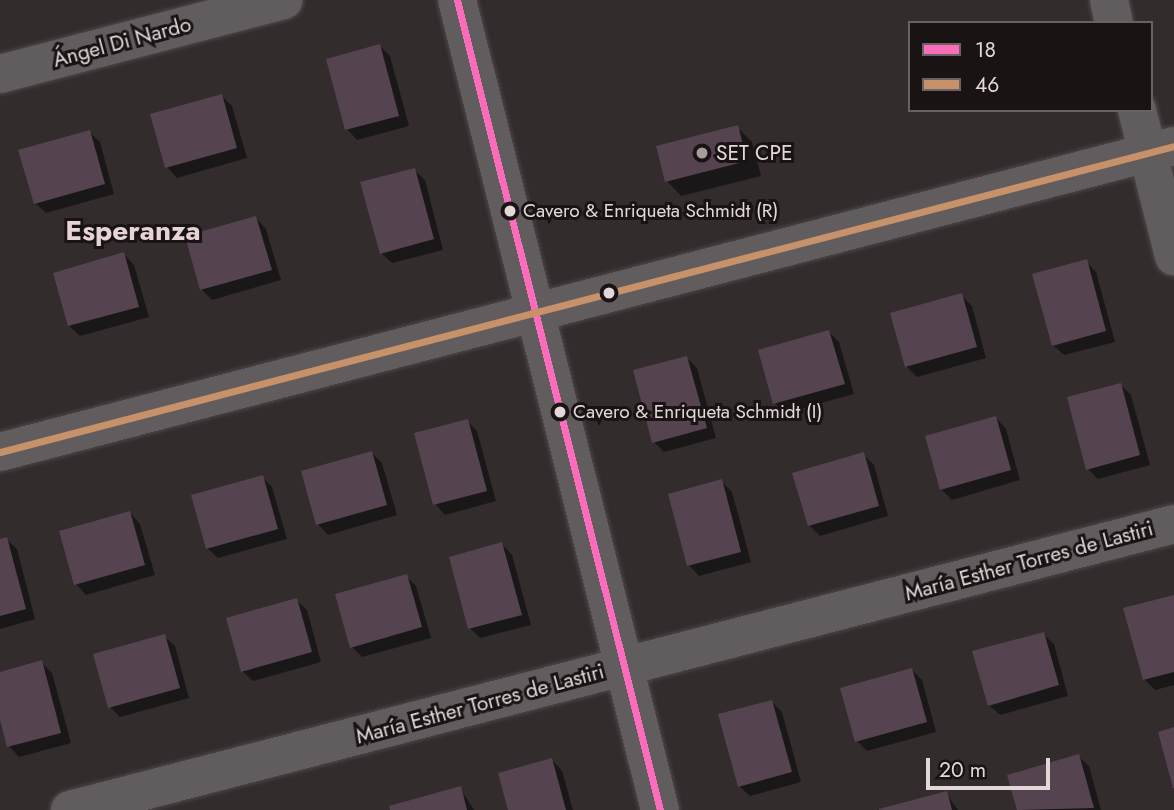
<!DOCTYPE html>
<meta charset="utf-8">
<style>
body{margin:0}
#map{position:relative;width:1174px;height:810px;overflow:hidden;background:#322c2d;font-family:Jost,sans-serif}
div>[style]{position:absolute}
.shadow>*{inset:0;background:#0007}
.building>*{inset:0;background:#55444f}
.roads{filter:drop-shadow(0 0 2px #4e4849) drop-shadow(0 0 2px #4e4849)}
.minor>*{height:38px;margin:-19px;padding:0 19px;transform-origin:19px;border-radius:19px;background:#615c5d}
.bus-1>*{height:7px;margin:-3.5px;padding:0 3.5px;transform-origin:3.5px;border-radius:3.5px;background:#fb6dba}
.bus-2>*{height:7px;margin:-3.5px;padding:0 3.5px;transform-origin:3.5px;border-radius:3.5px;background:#c7916a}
.dots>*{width:19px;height:19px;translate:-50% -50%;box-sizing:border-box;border:4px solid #191314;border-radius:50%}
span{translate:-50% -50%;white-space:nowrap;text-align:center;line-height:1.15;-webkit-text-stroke:6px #191314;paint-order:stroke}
.bus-label{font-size:19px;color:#e2d8da}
.left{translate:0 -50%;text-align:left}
.street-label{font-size:21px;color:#e2d8da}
.poi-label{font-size:21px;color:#e2d8da}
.district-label{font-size:28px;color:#e5d3d6;font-weight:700}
.legend{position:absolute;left:908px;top:21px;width:245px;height:91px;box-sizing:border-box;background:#191314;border:2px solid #696263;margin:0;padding:9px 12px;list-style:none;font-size:21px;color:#e2d8da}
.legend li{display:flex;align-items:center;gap:14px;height:35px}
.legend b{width:35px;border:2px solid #696263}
.scale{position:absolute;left:926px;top:758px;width:124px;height:32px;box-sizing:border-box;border:4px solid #e2d8da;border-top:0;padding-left:9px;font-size:21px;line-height:24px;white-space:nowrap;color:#e2d8da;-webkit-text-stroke:5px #191314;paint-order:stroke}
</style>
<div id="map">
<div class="shadow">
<i style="clip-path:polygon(380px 46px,390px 56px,409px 126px,357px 140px,347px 129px)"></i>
<i style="clip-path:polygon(222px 96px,232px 106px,247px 158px,177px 178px,167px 167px)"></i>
<i style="clip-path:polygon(737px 127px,752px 142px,761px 176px,681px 196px,667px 181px)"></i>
<i style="clip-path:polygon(89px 132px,100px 142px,114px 194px,46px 213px,35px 203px)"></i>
<i style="clip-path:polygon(414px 170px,425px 180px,443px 250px,392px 263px,381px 253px)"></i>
<i style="clip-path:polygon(256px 218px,266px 229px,281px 280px,212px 300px,202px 290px,187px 237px)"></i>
<i style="clip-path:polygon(124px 254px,134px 265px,149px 317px,80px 336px,69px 326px)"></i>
<i style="clip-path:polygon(1086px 261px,1096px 272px,1115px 342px,1064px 355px,1053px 345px)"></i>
<i style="clip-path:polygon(961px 295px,972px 306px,986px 358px,917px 377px,906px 366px)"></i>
<i style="clip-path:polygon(829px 332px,839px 342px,854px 394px,785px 413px,775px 403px)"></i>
<i style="clip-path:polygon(687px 358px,697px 368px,716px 438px,664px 452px,654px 442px)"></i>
<i style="clip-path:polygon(1121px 385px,1131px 395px,1150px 465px,1098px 479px,1088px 469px)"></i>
<i style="clip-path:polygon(996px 418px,1006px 429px,1020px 480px,952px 500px,941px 489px)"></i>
<i style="clip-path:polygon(467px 421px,477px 431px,496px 501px,445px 515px,435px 504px)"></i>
<i style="clip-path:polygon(372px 453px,382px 463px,397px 515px,328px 535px,318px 524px)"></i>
<i style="clip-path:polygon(863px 454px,874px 465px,888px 516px,820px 536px,809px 525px)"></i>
<i style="clip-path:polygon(262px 477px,272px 487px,287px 539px,218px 558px,207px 548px)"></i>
<i style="clip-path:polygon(721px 481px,732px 492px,751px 562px,699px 576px,689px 565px)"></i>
<i style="clip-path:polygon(130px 513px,140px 524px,155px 575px,86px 595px,76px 584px)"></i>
<i style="clip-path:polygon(6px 539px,17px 549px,35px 619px,0 629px,0 541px)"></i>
<i style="clip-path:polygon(502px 544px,512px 555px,531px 625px,480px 638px,470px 628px)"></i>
<i style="clip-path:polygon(406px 576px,416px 586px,431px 638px,362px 657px,352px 647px)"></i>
<i style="clip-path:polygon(1174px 596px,1174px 685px,1155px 690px,1144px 679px)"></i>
<i style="clip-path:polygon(296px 600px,307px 610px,321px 662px,253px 681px,242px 671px)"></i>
<i style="clip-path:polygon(1043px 634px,1054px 644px,1068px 696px,1000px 715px,989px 705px)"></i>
<i style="clip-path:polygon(164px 636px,175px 646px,189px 698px,120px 717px,110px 707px)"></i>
<i style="clip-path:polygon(41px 662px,52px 673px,71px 743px,19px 757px,9px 746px,0 714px,0 673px)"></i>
<i style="clip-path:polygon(912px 670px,922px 680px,936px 732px,867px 751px,857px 741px)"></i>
<i style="clip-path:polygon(772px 702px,782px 712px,801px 782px,750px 796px,739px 786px)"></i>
<i style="clip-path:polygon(1078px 756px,1089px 766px,1101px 810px,1019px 810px,1009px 776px)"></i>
<i style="clip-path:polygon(552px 760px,562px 771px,573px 810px,510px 810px)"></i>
<i style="clip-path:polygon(460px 788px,474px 810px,392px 810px)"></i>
<i style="clip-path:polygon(946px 793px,958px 810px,883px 810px)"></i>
</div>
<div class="building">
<i style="clip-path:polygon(380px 44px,399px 116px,345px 130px,326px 59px)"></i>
<i style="clip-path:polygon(222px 94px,237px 148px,165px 168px,150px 114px)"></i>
<i style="clip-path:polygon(738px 125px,747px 161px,665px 182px,656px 146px)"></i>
<i style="clip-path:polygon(90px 130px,105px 184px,34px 204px,18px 150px)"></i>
<i style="clip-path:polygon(415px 168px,434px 239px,380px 254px,360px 182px)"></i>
<i style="clip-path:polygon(256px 216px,272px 270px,200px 290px,185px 236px)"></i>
<i style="clip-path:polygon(124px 252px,139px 307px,68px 326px,53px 273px)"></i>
<i style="clip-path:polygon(1087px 259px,1106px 331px,1052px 346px,1032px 274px)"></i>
<i style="clip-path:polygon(962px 293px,977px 347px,905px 367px,890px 313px)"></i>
<i style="clip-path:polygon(829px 330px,845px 384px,773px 404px,758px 350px)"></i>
<i style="clip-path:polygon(687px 356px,707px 428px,652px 443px,633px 370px)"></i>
<i style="clip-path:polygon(1121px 383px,1140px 455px,1086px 470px,1067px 397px)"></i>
<i style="clip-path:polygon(996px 416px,1011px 470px,940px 490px,925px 436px)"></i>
<i style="clip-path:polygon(468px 419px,487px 491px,433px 505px,414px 433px)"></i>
<i style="clip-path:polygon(372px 451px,387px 505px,316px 525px,301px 471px)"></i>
<i style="clip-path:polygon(864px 452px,879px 506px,808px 526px,792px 473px)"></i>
<i style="clip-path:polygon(263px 475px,278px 529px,206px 549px,191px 495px)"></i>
<i style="clip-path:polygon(722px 479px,741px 552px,687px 566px,668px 494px)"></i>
<i style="clip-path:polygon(130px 511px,145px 565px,74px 585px,59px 531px)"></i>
<i style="clip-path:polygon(7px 537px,26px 609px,0 616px,0 539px)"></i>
<i style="clip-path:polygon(502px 542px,522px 615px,468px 629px,449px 557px)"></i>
<i style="clip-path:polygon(407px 574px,422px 627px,350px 648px,335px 594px)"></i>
<i style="clip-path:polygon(1174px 595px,1174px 672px,1143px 680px,1123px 608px)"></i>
<i style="clip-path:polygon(297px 598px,312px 652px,241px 672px,226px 618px)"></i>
<i style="clip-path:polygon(1044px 632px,1059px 685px,988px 706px,972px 651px)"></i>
<i style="clip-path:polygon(165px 634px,180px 688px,108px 708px,93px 654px)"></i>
<i style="clip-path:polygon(42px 660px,61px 733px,7px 747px,0 720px,0 672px)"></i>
<i style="clip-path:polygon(912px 668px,927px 722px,855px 742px,840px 688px)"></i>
<i style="clip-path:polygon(772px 700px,792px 772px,738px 787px,718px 714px)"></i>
<i style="clip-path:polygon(1174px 727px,1174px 788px,1173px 788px,1158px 732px)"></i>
<i style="clip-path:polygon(1079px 754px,1094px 808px,1017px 810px,1007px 775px)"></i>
<i style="clip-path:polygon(552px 758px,566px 810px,508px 810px,498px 773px)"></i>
<i style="clip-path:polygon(461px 786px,467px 810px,390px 810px,389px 806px)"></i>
<i style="clip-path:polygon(947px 791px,952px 810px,879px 810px,879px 809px)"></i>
</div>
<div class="roads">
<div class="minor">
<i style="left:457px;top:0;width:835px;rotate:75.93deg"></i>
<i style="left:1109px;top:0;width:24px;rotate:78deg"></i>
<i style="left:0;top:74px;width:293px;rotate:-14.6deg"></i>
<i style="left:1137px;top:110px;width:151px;rotate:75.8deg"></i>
<i style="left:0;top:452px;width:1213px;rotate:-14.61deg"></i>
<i style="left:70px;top:810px;width:1140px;rotate:-14.52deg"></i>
</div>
</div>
<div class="bus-1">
<i style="left:457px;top:0;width:835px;rotate:75.93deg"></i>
</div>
<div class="bus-2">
<i style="left:0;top:452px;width:1213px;rotate:-14.61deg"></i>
</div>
<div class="dots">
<i style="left:702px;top:153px;background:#a49c9d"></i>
<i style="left:510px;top:211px;background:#e2d8da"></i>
<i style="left:609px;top:293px;background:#e2d8da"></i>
<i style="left:560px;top:412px;background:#e2d8da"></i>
</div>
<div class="bus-label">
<span class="left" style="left:523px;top:211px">Cavero &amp; Enriqueta Schmidt (R)</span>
<span class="left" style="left:573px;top:412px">Cavero &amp; Enriqueta Schmidt (I)</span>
</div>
<div class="street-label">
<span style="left:122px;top:42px;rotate:-15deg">Ángel Di Nardo</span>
<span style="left:1029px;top:561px;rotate:-15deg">María Esther Torres de Lastiri</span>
<span style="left:480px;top:704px;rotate:-15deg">María Esther Torres de Lastiri</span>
</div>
<div class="poi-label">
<span class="left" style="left:716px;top:153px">SET CPE</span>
</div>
<div class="district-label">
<span style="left:133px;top:231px">Esperanza</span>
</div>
<ul class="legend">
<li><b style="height:9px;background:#fb6dba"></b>18</li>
<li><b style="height:9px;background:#c7916a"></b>46</li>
</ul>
<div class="scale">20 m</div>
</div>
